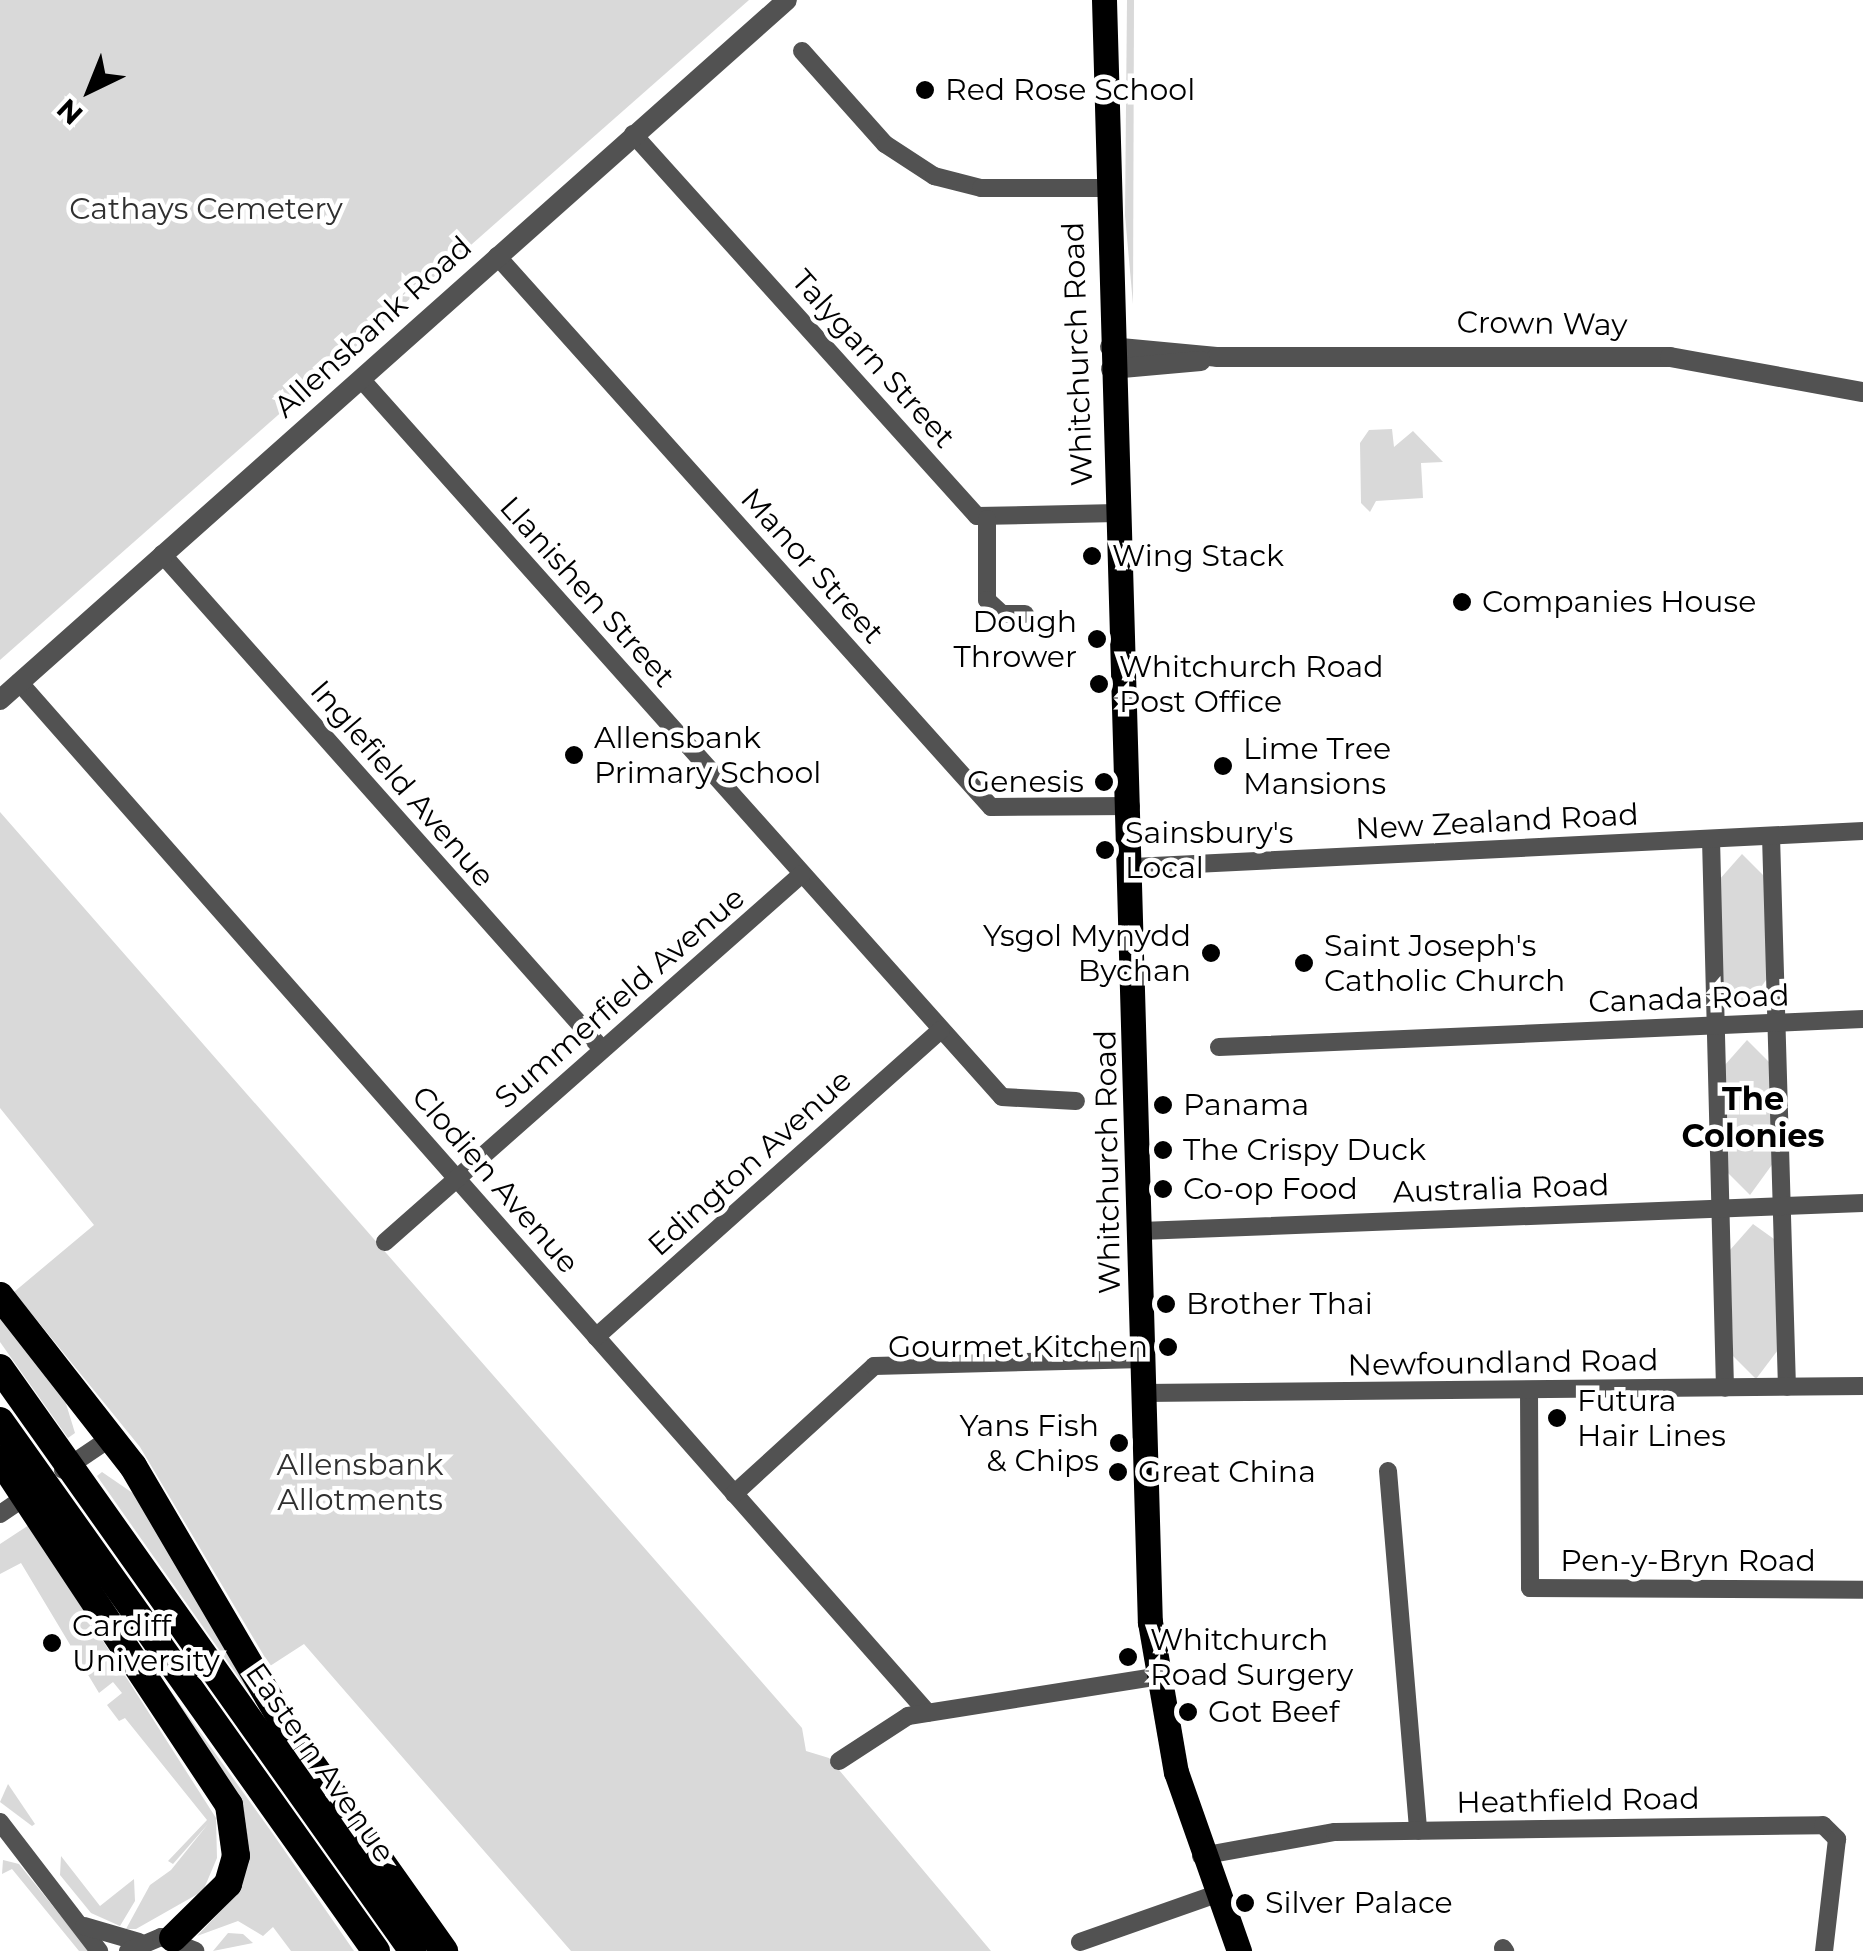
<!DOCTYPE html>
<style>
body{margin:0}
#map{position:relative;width:1863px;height:1951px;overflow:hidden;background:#fff;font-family:Montserrat,sans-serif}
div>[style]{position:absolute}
.green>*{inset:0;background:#d9d9d9}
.minor>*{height:18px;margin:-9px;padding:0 9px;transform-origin:9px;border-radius:9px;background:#525252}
.tertiary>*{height:20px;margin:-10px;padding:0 10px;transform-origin:10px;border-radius:10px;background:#525252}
.primary>*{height:25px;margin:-12.5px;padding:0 12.5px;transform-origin:12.5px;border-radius:12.5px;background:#000}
.trunk>*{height:28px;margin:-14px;padding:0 14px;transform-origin:14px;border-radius:14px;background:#000}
.dots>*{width:28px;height:28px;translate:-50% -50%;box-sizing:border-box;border:5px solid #fff;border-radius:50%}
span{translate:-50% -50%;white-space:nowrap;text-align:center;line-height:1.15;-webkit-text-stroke:9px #fff;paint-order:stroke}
.poi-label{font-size:30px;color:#000}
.left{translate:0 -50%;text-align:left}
.right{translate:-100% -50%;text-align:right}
.park-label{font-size:30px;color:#303030}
.street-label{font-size:30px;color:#000}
.neighbourhood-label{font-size:32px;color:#000;font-weight:700}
.north{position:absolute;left:40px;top:40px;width:100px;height:100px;-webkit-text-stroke:8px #fff;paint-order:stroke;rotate:223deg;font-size:28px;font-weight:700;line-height:40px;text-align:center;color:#000}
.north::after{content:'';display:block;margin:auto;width:35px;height:45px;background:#000;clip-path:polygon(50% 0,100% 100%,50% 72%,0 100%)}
</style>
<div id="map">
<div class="green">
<i style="clip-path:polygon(0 0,749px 0,0 660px)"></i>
<i style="clip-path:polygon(1127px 0,1134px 0,1133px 304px,1125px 215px)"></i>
<i style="clip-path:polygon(1392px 429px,1394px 447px,1413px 431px,1443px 462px,1421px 463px,1423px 498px,1376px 501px,1370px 512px,1361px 503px,1360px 443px,1369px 430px)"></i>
<i style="clip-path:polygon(0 812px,802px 1728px,806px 1751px,829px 1758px,991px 1951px,571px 1951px,304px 1644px,270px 1666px,140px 1447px,14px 1292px,94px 1225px,0 1108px)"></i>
<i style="clip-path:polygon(1742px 854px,1766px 878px,1769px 976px,1745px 1009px,1722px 986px,1719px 880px)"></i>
<i style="clip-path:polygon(1747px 1040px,1771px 1064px,1774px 1162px,1750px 1195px,1727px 1172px,1724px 1066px)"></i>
<i style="clip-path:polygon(1753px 1224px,1774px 1239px,1781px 1346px,1756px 1379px,1733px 1356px,1730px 1250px)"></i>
<i style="clip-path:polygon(0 1313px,63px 1394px,75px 1433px,68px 1438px,0 1342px)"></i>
<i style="clip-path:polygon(102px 1472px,137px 1496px,345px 1829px,97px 1476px)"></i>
<i style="clip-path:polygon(29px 1525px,216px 1818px,217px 1858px,203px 1891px,136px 1929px,126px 1929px,150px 1885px,171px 1870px,208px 1824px,173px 1864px,168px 1861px,207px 1820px,125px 1718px,119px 1721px,107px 1705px,122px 1693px,113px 1682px,99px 1693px,21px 1563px,0 1574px,0 1544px)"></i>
<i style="clip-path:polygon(104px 1598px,273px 1834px,354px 1951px,291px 1951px,273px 1927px,263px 1936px,238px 1921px,197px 1936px,234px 1897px,246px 1862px)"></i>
<i style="clip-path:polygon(8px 1784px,35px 1824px,32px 1826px,0 1802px)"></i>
<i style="clip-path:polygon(61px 1856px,100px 1906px,134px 1879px,135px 1901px,120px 1926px,91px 1913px,60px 1875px)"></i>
<i style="clip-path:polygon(3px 1860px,19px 1864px,89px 1951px,79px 1951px,12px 1869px,2px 1874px)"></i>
<i style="clip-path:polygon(228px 1933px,243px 1934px,253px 1943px,213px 1951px)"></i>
</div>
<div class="minor">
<i style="left:802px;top:51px;width:125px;rotate:48.3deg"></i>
<i style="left:885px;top:144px;width:59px;rotate:33.1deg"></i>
<i style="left:934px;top:176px;width:49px;rotate:14.3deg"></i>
<i style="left:981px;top:188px;width:123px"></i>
<i style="left:633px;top:134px;width:514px;rotate:48deg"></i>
<i style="left:977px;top:516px;width:140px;rotate:-1.2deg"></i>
<i style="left:497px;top:256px;width:740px;rotate:48.12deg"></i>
<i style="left:991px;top:807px;width:140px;rotate:-0.4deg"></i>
<i style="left:361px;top:379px;width:962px;rotate:48.24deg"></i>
<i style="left:1002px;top:1097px;width:74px;rotate:3.1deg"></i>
<i style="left:987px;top:519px;width:81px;rotate:90deg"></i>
<i style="left:987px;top:600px;width:21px;rotate:43deg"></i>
<i style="left:1002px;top:614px;width:23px"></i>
<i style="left:162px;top:554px;width:662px;rotate:48.37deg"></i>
<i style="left:19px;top:682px;width:1374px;rotate:48.6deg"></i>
<i style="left:1771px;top:836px;width:551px;rotate:88.34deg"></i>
<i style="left:1711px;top:839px;width:549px;rotate:88.54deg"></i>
<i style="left:1133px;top:867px;width:731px;rotate:-2.82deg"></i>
<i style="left:1219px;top:1047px;width:645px;rotate:-2.49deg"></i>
<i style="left:1141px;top:1231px;width:723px;rotate:-2.22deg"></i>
<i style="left:385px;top:1242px;width:556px;rotate:-41.43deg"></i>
<i style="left:596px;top:1337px;width:462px;rotate:-41.7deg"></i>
<i style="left:1529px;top:1390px;width:198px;rotate:89.7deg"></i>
<i style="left:1530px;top:1588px;width:333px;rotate:0.3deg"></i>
<i style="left:1143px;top:1393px;width:720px;rotate:-0.56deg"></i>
<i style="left:63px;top:1470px;width:59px;rotate:-34deg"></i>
<i style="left:1388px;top:1471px;width:361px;rotate:85.2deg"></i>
<i style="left:734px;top:1494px;width:190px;rotate:-42.4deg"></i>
<i style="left:874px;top:1366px;width:269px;rotate:-1.5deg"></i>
<i style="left:0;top:1514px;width:41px;rotate:-34.1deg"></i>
<i style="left:839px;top:1761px;width:82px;rotate:-33.1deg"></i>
<i style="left:908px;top:1716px;width:250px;rotate:-9deg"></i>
<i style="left:0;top:1822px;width:163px;rotate:52.5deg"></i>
<i style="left:1201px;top:1856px;width:136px;rotate:-10.2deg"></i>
<i style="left:1335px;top:1832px;width:488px;rotate:-0.8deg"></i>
<i style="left:1823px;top:1825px;width:20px;rotate:45deg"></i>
<i style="left:1837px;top:1839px;width:113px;rotate:96.6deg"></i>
<i style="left:84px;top:1926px;width:57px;rotate:16.2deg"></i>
<i style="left:1080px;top:1942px;width:144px;rotate:-19.4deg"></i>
<i style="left:1503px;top:1948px;width:4px;rotate:56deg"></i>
<i style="left:128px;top:1951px;width:36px;rotate:-23deg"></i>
<i style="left:161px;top:1937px;width:37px;rotate:22deg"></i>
</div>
<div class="tertiary">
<i style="left:1110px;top:347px;width:107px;rotate:5.3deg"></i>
<i style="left:1217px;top:357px;width:453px"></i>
<i style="left:1670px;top:357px;width:196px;rotate:10.3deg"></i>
<i style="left:1111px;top:369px;width:90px;rotate:-5.1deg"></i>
<i style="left:0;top:700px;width:1053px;rotate:-41.65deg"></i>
</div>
<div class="primary">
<i style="left:1104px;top:0;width:1623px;rotate:88.38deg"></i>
<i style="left:1150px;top:1622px;width:152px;rotate:80.2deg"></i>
<i style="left:1176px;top:1772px;width:190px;rotate:70.6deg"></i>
</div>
<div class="trunk">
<i style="left:0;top:1296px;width:216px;rotate:52deg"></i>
<i style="left:133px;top:1466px;width:305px;rotate:59.6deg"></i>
<i style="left:287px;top:1729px;width:272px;rotate:54.7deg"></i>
<i style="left:0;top:1368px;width:714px;rotate:54.69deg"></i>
<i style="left:0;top:1421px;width:650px;rotate:54.65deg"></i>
<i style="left:0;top:1459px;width:415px;rotate:56.5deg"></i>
<i style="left:229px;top:1805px;width:51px;rotate:82.2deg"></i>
<i style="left:236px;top:1856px;width:29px;rotate:106deg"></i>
<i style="left:228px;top:1884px;width:77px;rotate:135.5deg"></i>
</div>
<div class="dots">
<i style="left:925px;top:90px;background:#000"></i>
<i style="left:1092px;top:556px;background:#000"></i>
<i style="left:1462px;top:602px;background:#000"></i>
<i style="left:1097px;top:639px;background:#000"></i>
<i style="left:1099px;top:684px;background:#000"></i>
<i style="left:574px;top:755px;background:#000"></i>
<i style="left:1223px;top:766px;background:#000"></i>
<i style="left:1104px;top:782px;background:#000"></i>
<i style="left:1105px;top:850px;background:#000"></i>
<i style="left:1211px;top:953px;background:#000"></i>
<i style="left:1304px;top:963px;background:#000"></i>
<i style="left:1163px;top:1105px;background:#000"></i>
<i style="left:1163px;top:1150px;background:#000"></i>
<i style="left:1163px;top:1189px;background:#000"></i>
<i style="left:1166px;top:1304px;background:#000"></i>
<i style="left:1168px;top:1347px;background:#000"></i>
<i style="left:1557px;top:1418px;background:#000"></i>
<i style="left:1119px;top:1443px;background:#000"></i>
<i style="left:1118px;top:1472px;background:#000"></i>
<i style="left:52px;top:1643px;background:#000"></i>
<i style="left:1128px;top:1657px;background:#000"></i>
<i style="left:1188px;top:1712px;background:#000"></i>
<i style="left:1245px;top:1903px;background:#000"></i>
</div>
<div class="poi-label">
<span class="left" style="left:945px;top:90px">Red Rose School</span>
<span class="left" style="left:1112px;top:556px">Wing Stack</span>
<span class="left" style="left:1482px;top:602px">Companies House</span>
<span class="right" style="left:1077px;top:639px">Dough<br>Thrower</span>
<span class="left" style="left:1119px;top:684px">Whitchurch Road<br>Post Office</span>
<span class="left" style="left:594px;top:755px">Allensbank<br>Primary School</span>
<span class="left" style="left:1243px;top:766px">Lime Tree<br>Mansions</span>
<span class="right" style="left:1084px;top:782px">Genesis</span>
<span class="left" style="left:1125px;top:850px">Sainsbury's<br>Local</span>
<span class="right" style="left:1191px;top:953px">Ysgol Mynydd<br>Bychan</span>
<span class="left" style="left:1324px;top:963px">Saint Joseph's<br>Catholic Church</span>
<span class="left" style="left:1183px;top:1105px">Panama</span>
<span class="left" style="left:1183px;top:1150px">The Crispy Duck</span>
<span class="left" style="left:1183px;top:1189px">Co-op Food</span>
<span class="left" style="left:1186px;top:1304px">Brother Thai</span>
<span class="right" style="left:1148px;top:1347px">Gourmet Kitchen</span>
<span class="left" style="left:1577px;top:1418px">Futura<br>Hair Lines</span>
<span class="right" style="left:1099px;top:1443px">Yans Fish<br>&amp; Chips</span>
<span class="left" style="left:1138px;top:1472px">Great China</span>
<span class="left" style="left:72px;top:1643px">Cardiff<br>University</span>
<span class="left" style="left:1150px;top:1657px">Whitchurch<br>Road Surgery</span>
<span class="left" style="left:1208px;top:1712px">Got Beef</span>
<span class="left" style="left:1265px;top:1903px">Silver Palace</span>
</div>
<div class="park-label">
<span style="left:206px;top:209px">Cathays Cemetery</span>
<span style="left:360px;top:1482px">Allensbank<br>Allotments</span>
</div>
<div class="street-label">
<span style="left:1542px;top:324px;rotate:1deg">Crown Way</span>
<span style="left:373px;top:327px;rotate:-42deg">Allensbank Road</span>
<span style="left:1078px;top:354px;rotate:-92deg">Whitchurch Road</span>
<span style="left:873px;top:359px;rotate:48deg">Talygarn Street</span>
<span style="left:812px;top:566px;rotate:48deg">Manor Street</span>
<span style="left:587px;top:592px;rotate:48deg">Llanishen Street</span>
<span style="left:402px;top:784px;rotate:49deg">Inglefield Avenue</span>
<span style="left:1497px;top:822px;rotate:-3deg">New Zealand Road</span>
<span style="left:620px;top:998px;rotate:-41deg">Summerfield Avenue</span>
<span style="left:1689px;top:999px;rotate:-2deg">Canada Road</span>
<span style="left:1108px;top:1162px;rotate:-91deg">Whitchurch Road</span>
<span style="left:750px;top:1163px;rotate:-42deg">Edington Avenue</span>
<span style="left:495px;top:1180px;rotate:49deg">Clodien Avenue</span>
<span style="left:1501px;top:1189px;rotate:-2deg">Australia Road</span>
<span style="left:1503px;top:1363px;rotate:-1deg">Newfoundland Road</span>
<span style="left:1688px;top:1561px">Pen-y-Bryn Road</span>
<span style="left:320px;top:1763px;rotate:55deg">Eastern Avenue</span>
<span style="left:1578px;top:1801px;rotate:-1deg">Heathfield Road</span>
</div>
<div class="neighbourhood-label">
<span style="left:1753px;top:1118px">The<br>Colonies</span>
</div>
<div class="north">N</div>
</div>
